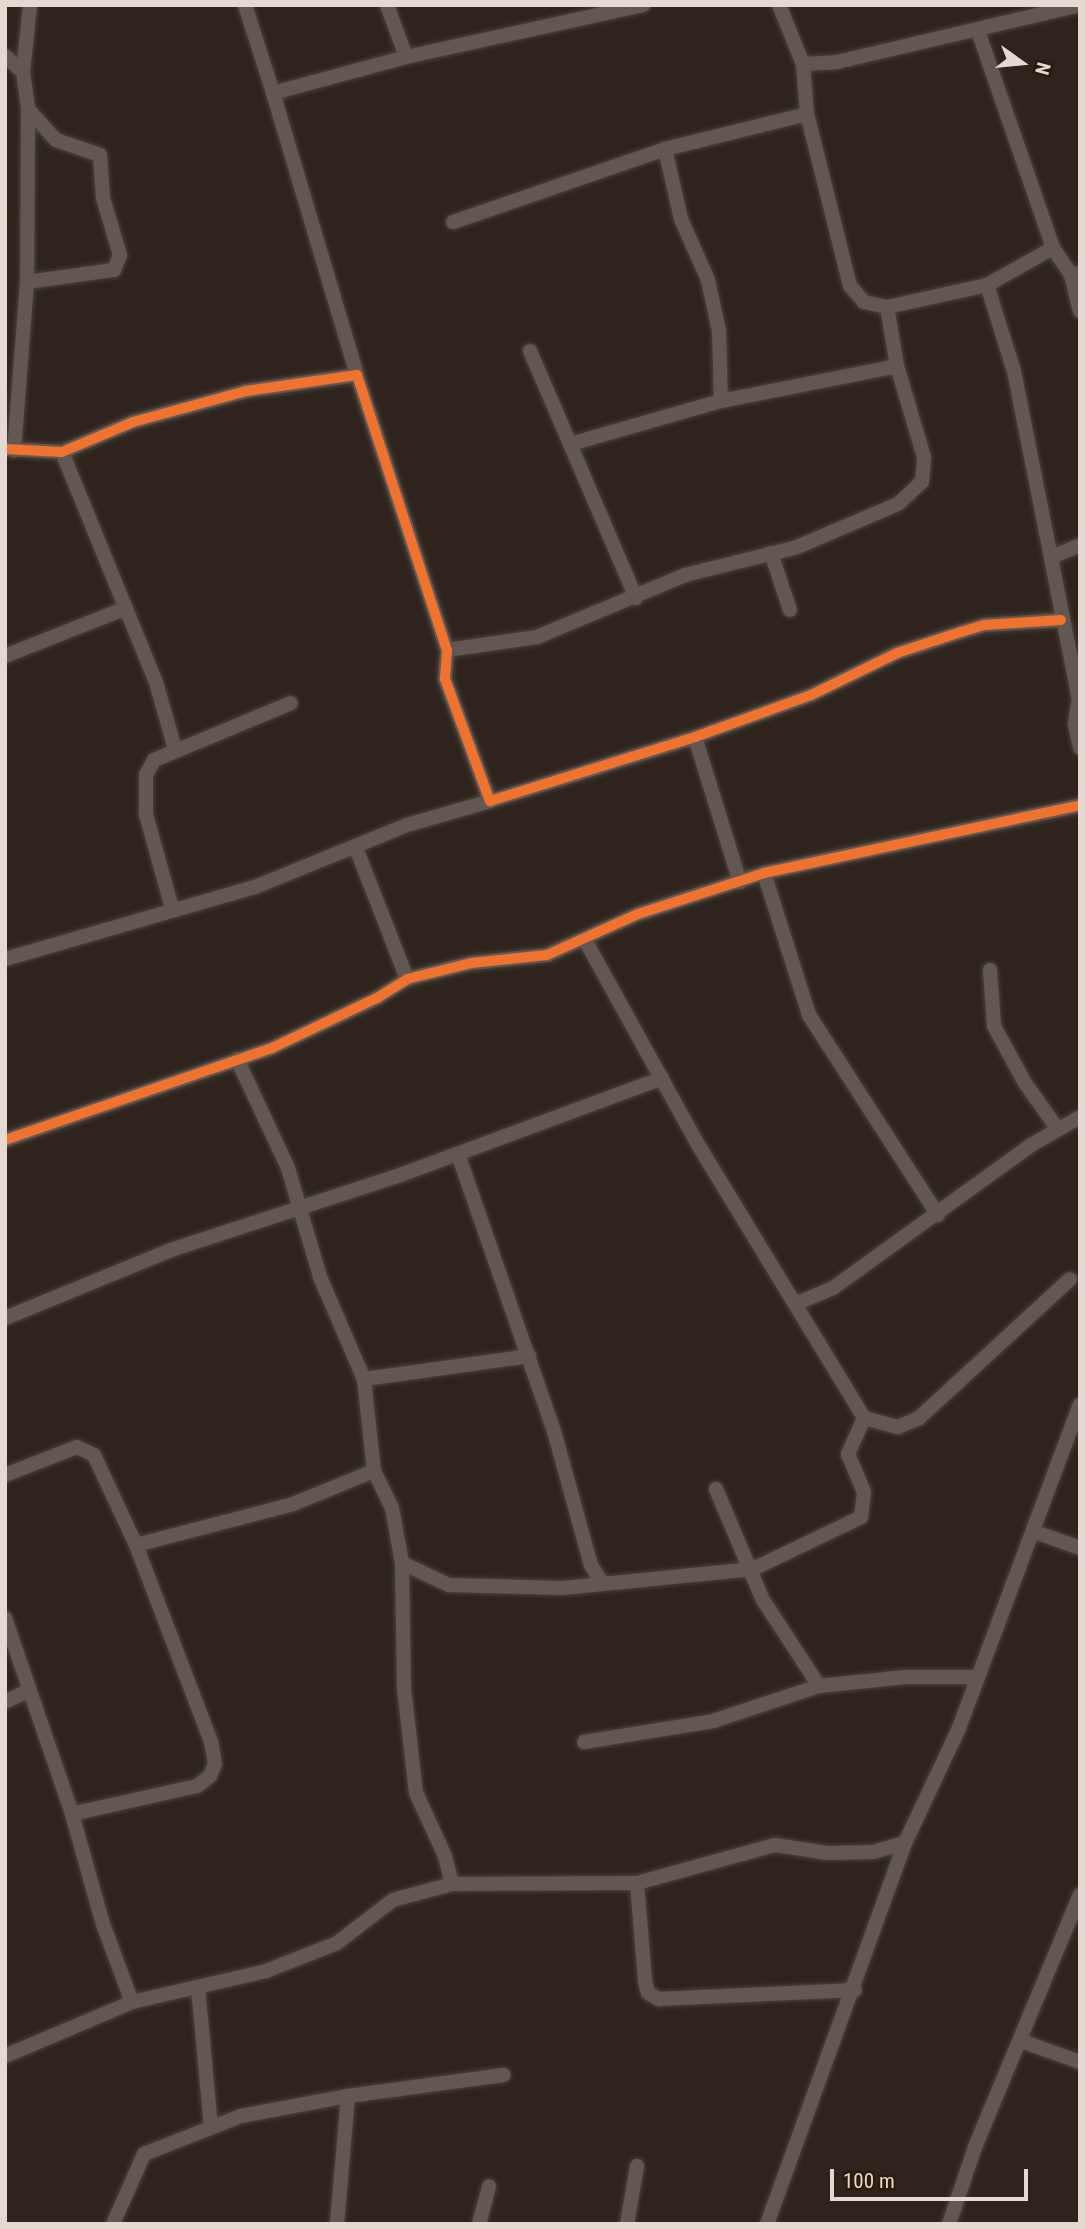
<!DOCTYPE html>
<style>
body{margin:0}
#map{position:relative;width:1085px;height:2229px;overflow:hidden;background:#2e241d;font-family:"Roboto Condensed",sans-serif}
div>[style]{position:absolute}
.roads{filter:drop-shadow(0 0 2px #4a423b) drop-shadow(0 0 2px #4a423b)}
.street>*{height:14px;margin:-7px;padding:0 7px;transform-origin:7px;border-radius:7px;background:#625753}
.cycleway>*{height:10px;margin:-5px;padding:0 5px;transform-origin:5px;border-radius:5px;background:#ef722f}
span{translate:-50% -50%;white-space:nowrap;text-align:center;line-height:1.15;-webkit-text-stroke:7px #2c1a0c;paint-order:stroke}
.frame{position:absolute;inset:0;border:7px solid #e6d9d1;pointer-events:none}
.north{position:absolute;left:987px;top:28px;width:70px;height:70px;-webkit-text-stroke:5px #2c1a0c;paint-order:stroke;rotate:105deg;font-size:19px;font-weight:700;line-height:28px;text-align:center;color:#e6d9d1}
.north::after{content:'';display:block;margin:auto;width:24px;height:32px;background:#e6d9d1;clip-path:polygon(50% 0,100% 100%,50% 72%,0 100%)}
.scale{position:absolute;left:830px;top:2169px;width:198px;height:32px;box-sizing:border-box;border:4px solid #e6d9d1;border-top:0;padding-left:9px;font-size:21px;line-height:24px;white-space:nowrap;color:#e6d9d1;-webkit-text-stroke:5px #2c1a0c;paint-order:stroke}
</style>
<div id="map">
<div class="roads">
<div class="street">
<i style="left:245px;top:5px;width:92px;rotate:72.3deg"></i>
<i style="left:273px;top:93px;width:138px;rotate:-15.1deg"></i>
<i style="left:406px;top:57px;width:243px;rotate:-12.4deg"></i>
<i style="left:387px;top:5px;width:55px;rotate:69.9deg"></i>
<i style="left:978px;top:31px;width:230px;rotate:70.9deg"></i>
<i style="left:1053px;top:248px;width:32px;rotate:56deg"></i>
<i style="left:1071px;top:275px;width:9px;rotate:-13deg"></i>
<i style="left:5px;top:56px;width:24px;rotate:42deg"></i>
<i style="left:23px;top:72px;width:37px;rotate:82deg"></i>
<i style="left:28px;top:109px;width:173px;rotate:90.3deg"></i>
<i style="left:27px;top:282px;width:169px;rotate:94.4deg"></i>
<i style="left:803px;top:64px;width:34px;rotate:-3deg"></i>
<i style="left:837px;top:62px;width:250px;rotate:-13.2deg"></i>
<i style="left:23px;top:72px;width:67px;rotate:-84deg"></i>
<i style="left:273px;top:93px;width:294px;rotate:73.4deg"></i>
<i style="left:665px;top:149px;width:72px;rotate:77.1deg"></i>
<i style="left:681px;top:219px;width:67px;rotate:66.1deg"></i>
<i style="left:708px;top:280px;width:52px;rotate:77.8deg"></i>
<i style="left:719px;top:331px;width:70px;rotate:88.4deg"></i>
<i style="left:453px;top:222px;width:224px;rotate:-19deg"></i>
<i style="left:665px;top:149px;width:146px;rotate:-13.8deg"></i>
<i style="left:1053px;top:248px;width:76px;rotate:150.7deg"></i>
<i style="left:987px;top:285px;width:90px;rotate:72.6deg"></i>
<i style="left:1014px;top:371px;width:333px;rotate:78.8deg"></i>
<i style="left:1079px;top:698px;width:26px;rotate:99deg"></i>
<i style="left:1075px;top:724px;width:24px;rotate:78deg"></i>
<i style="left:1071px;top:275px;width:37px;rotate:76deg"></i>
<i style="left:27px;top:282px;width:88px;rotate:-7.9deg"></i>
<i style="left:114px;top:270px;width:16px;rotate:-68deg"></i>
<i style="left:120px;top:255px;width:59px;rotate:-106.6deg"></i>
<i style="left:103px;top:198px;width:43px;rotate:-94deg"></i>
<i style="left:100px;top:155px;width:46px;rotate:-161.2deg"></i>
<i style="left:56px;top:140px;width:42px;rotate:-132.1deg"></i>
<i style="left:887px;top:307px;width:102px;rotate:-12.4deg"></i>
<i style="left:530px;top:351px;width:101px;rotate:66.7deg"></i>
<i style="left:5px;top:449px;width:57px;rotate:3deg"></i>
<i style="left:62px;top:452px;width:77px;rotate:-22.9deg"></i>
<i style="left:133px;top:422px;width:117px;rotate:-15.3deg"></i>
<i style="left:246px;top:391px;width:112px;rotate:-8.2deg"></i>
<i style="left:357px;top:375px;width:289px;rotate:71.9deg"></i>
<i style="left:447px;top:650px;width:29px;rotate:94deg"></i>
<i style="left:445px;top:679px;width:130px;rotate:69.8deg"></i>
<i style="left:490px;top:801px;width:215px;rotate:-17.3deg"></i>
<i style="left:695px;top:737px;width:123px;rotate:-19.9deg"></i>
<i style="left:811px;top:695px;width:96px;rotate:-26deg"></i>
<i style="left:897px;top:653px;width:67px;rotate:-18.2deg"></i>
<i style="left:961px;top:632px;width:24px;rotate:-17deg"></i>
<i style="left:984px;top:625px;width:77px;rotate:-3.7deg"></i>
<i style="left:62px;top:452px;width:248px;rotate:67.8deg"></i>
<i style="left:156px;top:682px;width:70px;rotate:74.2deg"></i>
<i style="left:771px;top:553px;width:60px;rotate:71.6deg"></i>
<i style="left:1051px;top:557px;width:31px;rotate:-22deg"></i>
<i style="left:636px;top:598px;width:168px;rotate:-113.2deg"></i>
<i style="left:570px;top:444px;width:157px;rotate:-15.9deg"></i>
<i style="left:721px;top:401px;width:179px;rotate:-11.2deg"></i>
<i style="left:447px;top:650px;width:91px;rotate:-8.2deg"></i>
<i style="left:537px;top:637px;width:160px;rotate:-22.7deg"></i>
<i style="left:685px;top:575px;width:115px;rotate:-14deg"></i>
<i style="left:797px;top:547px;width:110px;rotate:-23.1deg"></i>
<i style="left:898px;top:504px;width:33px;rotate:-43deg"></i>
<i style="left:922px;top:482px;width:25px;rotate:-85deg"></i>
<i style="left:924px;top:457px;width:95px;rotate:-106.5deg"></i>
<i style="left:897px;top:366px;width:60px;rotate:-99.6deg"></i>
<i style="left:887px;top:307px;width:24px;rotate:-168deg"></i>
<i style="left:864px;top:302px;width:21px;rotate:-131deg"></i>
<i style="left:850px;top:286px;width:177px;rotate:-104deg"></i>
<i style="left:807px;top:114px;width:50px;rotate:-94.6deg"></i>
<i style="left:803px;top:64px;width:64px;rotate:-112.1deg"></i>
<i style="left:5px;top:656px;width:128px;rotate:-21.6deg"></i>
<i style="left:695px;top:737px;width:152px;rotate:72.8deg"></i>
<i style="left:356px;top:848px;width:141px;rotate:68.7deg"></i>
<i style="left:764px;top:873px;width:149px;rotate:72.4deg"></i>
<i style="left:809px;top:1015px;width:238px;rotate:57.2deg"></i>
<i style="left:172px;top:908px;width:98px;rotate:-105.5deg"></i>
<i style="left:146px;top:814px;width:39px;rotate:-90deg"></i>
<i style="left:146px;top:775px;width:17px;rotate:-62deg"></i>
<i style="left:154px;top:760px;width:148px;rotate:-22.6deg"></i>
<i style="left:585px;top:940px;width:232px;rotate:61.1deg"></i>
<i style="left:697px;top:1143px;width:322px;rotate:58.7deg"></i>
<i style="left:864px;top:1418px;width:35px;rotate:15deg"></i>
<i style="left:898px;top:1427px;width:23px;rotate:-23deg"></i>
<i style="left:919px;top:1418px;width:205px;rotate:-42.6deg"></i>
<i style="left:5px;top:959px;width:260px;rotate:-16.1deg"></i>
<i style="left:255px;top:887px;width:164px;rotate:-22.2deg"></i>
<i style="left:407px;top:825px;width:86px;rotate:-16.1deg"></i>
<i style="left:990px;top:970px;width:56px;rotate:85.9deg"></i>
<i style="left:994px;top:1026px;width:65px;rotate:61.5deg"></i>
<i style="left:1025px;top:1083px;width:55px;rotate:54.6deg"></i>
<i style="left:237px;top:1059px;width:120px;rotate:64.9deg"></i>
<i style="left:288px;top:1168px;width:114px;rotate:73.6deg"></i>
<i style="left:320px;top:1277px;width:111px;rotate:66.7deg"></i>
<i style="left:364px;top:1379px;width:93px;rotate:83.8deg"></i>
<i style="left:374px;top:1471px;width:41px;rotate:64.1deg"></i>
<i style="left:392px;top:1508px;width:56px;rotate:79.7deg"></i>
<i style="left:402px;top:1563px;width:125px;rotate:89.1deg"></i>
<i style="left:404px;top:1688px;width:106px;rotate:83.5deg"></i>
<i style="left:416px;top:1793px;width:69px;rotate:65.3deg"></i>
<i style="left:445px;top:1856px;width:29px;rotate:76deg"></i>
<i style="left:5px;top:1140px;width:282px;rotate:-19deg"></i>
<i style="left:272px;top:1048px;width:116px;rotate:-25.5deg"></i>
<i style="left:377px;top:998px;width:36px;rotate:-32deg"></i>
<i style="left:407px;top:979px;width:66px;rotate:-14deg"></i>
<i style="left:471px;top:963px;width:76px;rotate:-6deg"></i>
<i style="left:547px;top:955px;width:100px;rotate:-24.3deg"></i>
<i style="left:638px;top:914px;width:133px;rotate:-18deg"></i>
<i style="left:764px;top:873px;width:323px;rotate:-12.1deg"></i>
<i style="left:458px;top:1154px;width:293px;rotate:70.9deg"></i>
<i style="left:554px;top:1431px;width:139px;rotate:74.6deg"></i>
<i style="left:591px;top:1565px;width:22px;rotate:58deg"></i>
<i style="left:795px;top:1304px;width:41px;rotate:-22.8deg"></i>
<i style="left:833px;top:1288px;width:244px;rotate:-35.8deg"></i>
<i style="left:1031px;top:1145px;width:56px;rotate:-29.7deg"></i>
<i style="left:5px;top:1318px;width:179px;rotate:-22.3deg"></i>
<i style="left:171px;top:1250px;width:244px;rotate:-18.1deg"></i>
<i style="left:403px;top:1174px;width:276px;rotate:-20.3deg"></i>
<i style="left:364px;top:1379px;width:167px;rotate:-7.9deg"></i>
<i style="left:5px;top:1475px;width:77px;rotate:-21.3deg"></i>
<i style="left:77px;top:1447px;width:19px;rotate:25deg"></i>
<i style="left:94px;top:1455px;width:99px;rotate:65deg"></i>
<i style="left:136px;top:1545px;width:210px;rotate:69.1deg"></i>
<i style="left:211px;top:1741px;width:23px;rotate:80deg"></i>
<i style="left:215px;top:1764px;width:13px;rotate:113deg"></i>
<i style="left:210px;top:1776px;width:16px;rotate:142deg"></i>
<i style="left:197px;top:1786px;width:128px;rotate:167.4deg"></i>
<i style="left:716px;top:1489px;width:121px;rotate:67.1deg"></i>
<i style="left:763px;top:1600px;width:103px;rotate:56.9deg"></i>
<i style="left:1035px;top:1532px;width:48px;rotate:19.6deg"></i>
<i style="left:136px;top:1545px;width:162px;rotate:-14.6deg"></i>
<i style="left:293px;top:1504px;width:87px;rotate:-22.2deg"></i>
<i style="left:402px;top:1563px;width:52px;rotate:25.1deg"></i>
<i style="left:449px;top:1585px;width:114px;rotate:1.5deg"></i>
<i style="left:563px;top:1588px;width:191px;rotate:-5.7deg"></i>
<i style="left:753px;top:1569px;width:120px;rotate:-25.7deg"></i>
<i style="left:861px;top:1517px;width:25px;rotate:-83deg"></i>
<i style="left:864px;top:1492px;width:41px;rotate:-112.8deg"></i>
<i style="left:848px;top:1454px;width:39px;rotate:-66deg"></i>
<i style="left:5px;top:1618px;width:207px;rotate:71.1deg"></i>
<i style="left:72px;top:1814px;width:114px;rotate:74.3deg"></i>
<i style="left:103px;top:1924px;width:83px;rotate:69.6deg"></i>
<i style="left:5px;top:1702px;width:25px;rotate:-26deg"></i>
<i style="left:584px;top:1742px;width:131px;rotate:-9.2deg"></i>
<i style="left:713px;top:1721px;width:112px;rotate:-18.3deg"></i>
<i style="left:819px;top:1686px;width:87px;rotate:-5.9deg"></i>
<i style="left:906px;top:1677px;width:70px"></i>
<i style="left:637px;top:1883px;width:98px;rotate:85.3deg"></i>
<i style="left:645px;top:1981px;width:12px;rotate:76deg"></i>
<i style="left:648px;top:1993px;width:13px;rotate:29deg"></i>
<i style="left:659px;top:1999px;width:196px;rotate:-2.6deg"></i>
<i style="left:198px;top:1987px;width:141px;rotate:84.7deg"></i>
<i style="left:1021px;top:2041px;width:63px;rotate:19.6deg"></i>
<i style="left:5px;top:2056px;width:138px;rotate:-23deg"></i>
<i style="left:132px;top:2002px;width:138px;rotate:-13deg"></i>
<i style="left:266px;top:1971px;width:76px;rotate:-21.5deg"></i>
<i style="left:337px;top:1943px;width:71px;rotate:-37.5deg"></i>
<i style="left:393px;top:1900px;width:61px;rotate:-15.2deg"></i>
<i style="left:452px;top:1884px;width:185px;rotate:-0.3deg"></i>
<i style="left:637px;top:1883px;width:143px;rotate:-15.4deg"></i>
<i style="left:775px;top:1845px;width:54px;rotate:8.6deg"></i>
<i style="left:828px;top:1853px;width:45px;rotate:-1.3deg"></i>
<i style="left:873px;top:1852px;width:33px;rotate:-16deg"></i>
<i style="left:113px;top:2224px;width:77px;rotate:-66.1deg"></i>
<i style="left:144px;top:2154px;width:104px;rotate:-21.4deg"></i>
<i style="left:241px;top:2116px;width:109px;rotate:-10.6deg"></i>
<i style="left:348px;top:2096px;width:157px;rotate:-7.7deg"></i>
<i style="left:337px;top:2224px;width:128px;rotate:-85.1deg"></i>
<i style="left:479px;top:2224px;width:39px;rotate:-75deg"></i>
<i style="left:627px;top:2224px;width:59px;rotate:-80.2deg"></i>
<i style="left:767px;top:2224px;width:405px;rotate:-70.1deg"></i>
<i style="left:905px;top:1843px;width:127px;rotate:-64.8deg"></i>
<i style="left:959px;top:1728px;width:345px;rotate:-69.5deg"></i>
<i style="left:949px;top:2224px;width:81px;rotate:-71.3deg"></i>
<i style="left:975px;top:2147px;width:273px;rotate:-67.4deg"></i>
</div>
</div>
<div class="cycleway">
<i style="left:5px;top:449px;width:57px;rotate:3deg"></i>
<i style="left:62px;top:452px;width:77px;rotate:-22.9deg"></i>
<i style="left:133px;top:422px;width:117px;rotate:-15.3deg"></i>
<i style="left:246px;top:391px;width:112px;rotate:-8.2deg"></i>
<i style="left:357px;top:375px;width:289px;rotate:71.9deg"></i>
<i style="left:447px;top:650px;width:29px;rotate:94deg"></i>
<i style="left:445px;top:679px;width:130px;rotate:69.8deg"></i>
<i style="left:490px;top:801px;width:215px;rotate:-17.3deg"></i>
<i style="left:695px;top:737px;width:123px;rotate:-19.9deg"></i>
<i style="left:811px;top:695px;width:96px;rotate:-26deg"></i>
<i style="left:897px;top:653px;width:67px;rotate:-18.2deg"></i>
<i style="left:961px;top:632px;width:24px;rotate:-17deg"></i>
<i style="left:984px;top:625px;width:77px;rotate:-3.7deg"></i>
<i style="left:5px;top:1140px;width:282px;rotate:-19deg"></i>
<i style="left:272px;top:1048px;width:116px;rotate:-25.5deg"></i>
<i style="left:377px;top:998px;width:36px;rotate:-32deg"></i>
<i style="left:407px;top:979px;width:66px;rotate:-14deg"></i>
<i style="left:471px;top:963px;width:76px;rotate:-6deg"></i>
<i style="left:547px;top:955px;width:100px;rotate:-24.3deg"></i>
<i style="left:638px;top:914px;width:133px;rotate:-18deg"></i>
<i style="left:764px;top:873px;width:323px;rotate:-12.1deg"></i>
</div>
<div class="frame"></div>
<div class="north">N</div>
<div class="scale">100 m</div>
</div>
